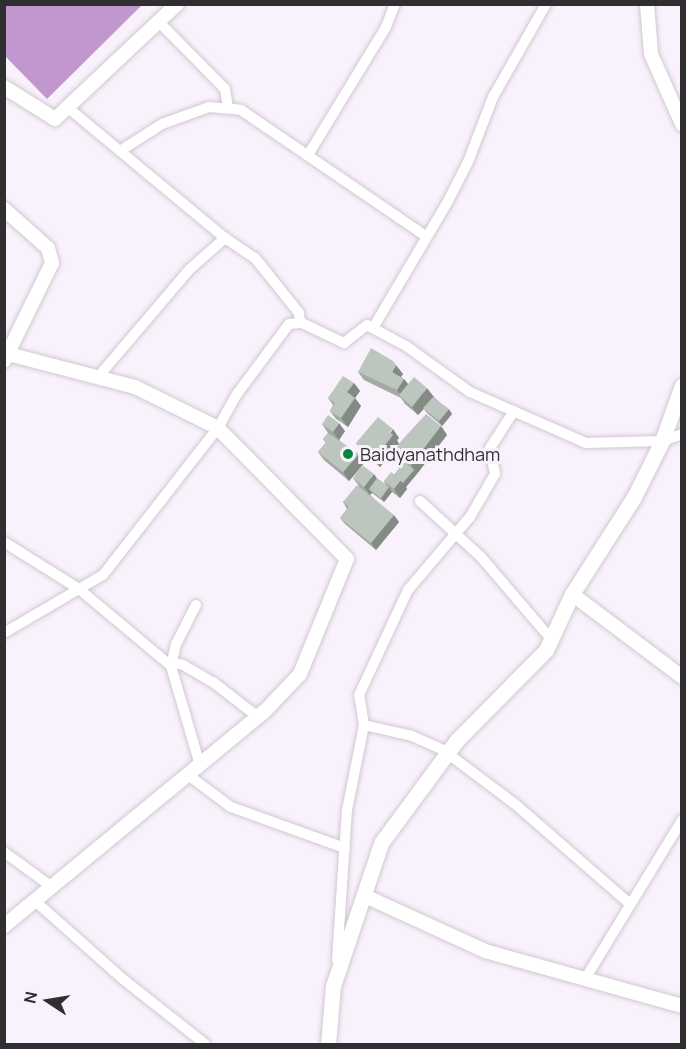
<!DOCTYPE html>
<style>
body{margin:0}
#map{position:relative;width:686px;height:1049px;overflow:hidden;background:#f9f1fb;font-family:Manrope,sans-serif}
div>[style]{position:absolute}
.water>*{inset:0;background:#c197cf}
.roads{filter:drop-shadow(0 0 2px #d0c8d2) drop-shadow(0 0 2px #d0c8d2)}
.minor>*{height:10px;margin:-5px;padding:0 5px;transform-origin:5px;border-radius:5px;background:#fff}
.tertiary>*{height:14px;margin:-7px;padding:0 7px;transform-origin:7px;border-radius:7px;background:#fff}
.secondary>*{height:15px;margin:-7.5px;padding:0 7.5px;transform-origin:7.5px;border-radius:7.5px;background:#fff}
.wall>*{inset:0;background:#a2aaa3}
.shaded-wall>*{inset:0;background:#848b85}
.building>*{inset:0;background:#bcc6be}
.dots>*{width:16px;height:16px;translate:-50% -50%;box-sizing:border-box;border:3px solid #f9f1fb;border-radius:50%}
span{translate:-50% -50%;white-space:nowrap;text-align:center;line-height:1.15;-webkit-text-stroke:6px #f9f1fb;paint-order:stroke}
.poi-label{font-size:18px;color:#312e32}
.left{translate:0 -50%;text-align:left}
.frame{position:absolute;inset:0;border:6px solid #312e32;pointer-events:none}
.north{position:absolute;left:18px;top:971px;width:60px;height:60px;-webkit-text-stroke:4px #f9f1fb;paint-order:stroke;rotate:282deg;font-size:16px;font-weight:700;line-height:24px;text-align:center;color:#312e32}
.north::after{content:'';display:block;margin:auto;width:21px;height:27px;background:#312e32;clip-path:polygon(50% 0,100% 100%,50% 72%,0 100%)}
</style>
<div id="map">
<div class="water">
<i style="clip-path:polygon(5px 4px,142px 4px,142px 5px,47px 99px,5px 56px)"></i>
</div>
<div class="roads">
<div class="minor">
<i style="left:159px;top:22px;width:94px;rotate:45.4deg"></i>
<i style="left:225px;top:89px;width:18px;rotate:81deg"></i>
<i style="left:67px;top:107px;width:205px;rotate:39.7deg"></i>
<i style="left:225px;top:238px;width:36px;rotate:34deg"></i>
<i style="left:255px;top:258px;width:70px;rotate:51.3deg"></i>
<i style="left:299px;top:313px;width:10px;rotate:84deg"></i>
<i style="left:120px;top:151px;width:50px;rotate:-32.7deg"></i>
<i style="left:162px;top:124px;width:50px;rotate:-19.9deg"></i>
<i style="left:209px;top:107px;width:32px;rotate:5deg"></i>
<i style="left:241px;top:110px;width:225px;rotate:34.3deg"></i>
<i style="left:308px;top:155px;width:150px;rotate:-58.6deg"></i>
<i style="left:386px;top:27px;width:25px;rotate:-69deg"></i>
<i style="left:373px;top:328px;width:145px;rotate:-59.4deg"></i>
<i style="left:447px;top:203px;width:46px;rotate:-62.9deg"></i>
<i style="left:468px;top:162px;width:70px;rotate:-69deg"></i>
<i style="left:493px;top:97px;width:107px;rotate:-60.3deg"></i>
<i style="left:98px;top:377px;width:142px;rotate:-49.6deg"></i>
<i style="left:190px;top:269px;width:47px;rotate:-41.5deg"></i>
<i style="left:420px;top:501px;width:83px;rotate:42.6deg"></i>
<i style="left:481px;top:557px;width:108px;rotate:49.5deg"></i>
<i style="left:4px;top:542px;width:89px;rotate:32.1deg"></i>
<i style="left:79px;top:589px;width:120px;rotate:39.9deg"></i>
<i style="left:171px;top:666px;width:5px;rotate:-37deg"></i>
<i style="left:175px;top:663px;width:8px;rotate:14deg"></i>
<i style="left:183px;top:665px;width:34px;rotate:30deg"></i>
<i style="left:213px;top:682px;width:57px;rotate:37.9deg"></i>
<i style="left:196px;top:605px;width:44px;rotate:117.1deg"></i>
<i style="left:176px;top:644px;width:23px;rotate:103deg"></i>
<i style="left:171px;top:666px;width:103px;rotate:73.7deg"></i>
<i style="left:4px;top:633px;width:115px;rotate:-30.4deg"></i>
<i style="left:103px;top:575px;width:187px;rotate:-52deg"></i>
<i style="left:218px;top:428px;width:39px;rotate:-61deg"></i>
<i style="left:237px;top:394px;width:87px;rotate:-53.4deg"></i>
<i style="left:289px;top:324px;width:13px;rotate:-4deg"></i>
<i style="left:302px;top:323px;width:47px;rotate:25.5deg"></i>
<i style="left:344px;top:343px;width:29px;rotate:-38deg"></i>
<i style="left:367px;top:325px;width:44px;rotate:28.3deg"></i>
<i style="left:406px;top:346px;width:79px;rotate:35.7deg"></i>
<i style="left:470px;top:392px;width:127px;rotate:23.7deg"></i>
<i style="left:586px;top:443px;width:76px;rotate:-1.5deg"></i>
<i style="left:662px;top:441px;width:21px;rotate:-19deg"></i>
<i style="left:364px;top:725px;width:49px;rotate:12.9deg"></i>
<i style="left:412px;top:736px;width:34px;rotate:24deg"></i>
<i style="left:443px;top:750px;width:90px;rotate:36.9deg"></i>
<i style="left:515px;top:804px;width:152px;rotate:41deg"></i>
<i style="left:188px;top:775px;width:54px;rotate:36.7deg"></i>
<i style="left:231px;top:807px;width:121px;rotate:19.8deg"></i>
<i style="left:4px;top:852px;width:59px;rotate:36.1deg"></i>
<i style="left:35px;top:901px;width:119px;rotate:41.6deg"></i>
<i style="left:124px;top:980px;width:103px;rotate:38.3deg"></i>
<i style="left:337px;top:960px;width:150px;rotate:-86.2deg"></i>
<i style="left:347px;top:810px;width:87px;rotate:-78.7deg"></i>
<i style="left:364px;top:725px;width:30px;rotate:-99deg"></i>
<i style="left:359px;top:695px;width:116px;rotate:-65deg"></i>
<i style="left:408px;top:590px;width:96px;rotate:-49.7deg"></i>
<i style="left:470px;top:517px;width:50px;rotate:-59.8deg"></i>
<i style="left:495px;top:474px;width:26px;rotate:-101deg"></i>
<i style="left:490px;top:448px;width:44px;rotate:-57deg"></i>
<i style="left:585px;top:979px;width:186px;rotate:-58.6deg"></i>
</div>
<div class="tertiary">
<i style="left:647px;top:4px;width:50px;rotate:85.4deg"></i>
<i style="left:651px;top:54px;width:77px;rotate:66.1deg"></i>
<i style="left:4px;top:87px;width:60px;rotate:32.1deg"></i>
<i style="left:55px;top:119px;width:168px;rotate:-43.3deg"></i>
<i style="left:4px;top:209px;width:59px;rotate:41.6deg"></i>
<i style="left:48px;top:248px;width:16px;rotate:75deg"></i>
<i style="left:52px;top:263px;width:109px;rotate:116.1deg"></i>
<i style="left:572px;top:594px;width:138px;rotate:37deg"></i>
<i style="left:365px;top:896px;width:132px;rotate:24.6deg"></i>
<i style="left:485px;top:951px;width:205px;rotate:15.6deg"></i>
<i style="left:4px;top:926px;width:338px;rotate:-39.5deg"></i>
<i style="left:265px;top:711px;width:51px;rotate:-46.6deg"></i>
<i style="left:300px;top:674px;width:124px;rotate:-67.8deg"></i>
<i style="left:347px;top:559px;width:184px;rotate:-134.6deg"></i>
<i style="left:218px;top:428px;width:93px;rotate:-153.7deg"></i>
<i style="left:135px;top:387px;width:131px;rotate:-165.4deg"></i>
</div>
<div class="secondary">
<i style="left:328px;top:1044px;width:58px;rotate:-85.1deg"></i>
<i style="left:333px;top:986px;width:151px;rotate:-71.4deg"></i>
<i style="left:381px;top:843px;width:128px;rotate:-53.6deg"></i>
<i style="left:457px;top:740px;width:127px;rotate:-45.3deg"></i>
<i style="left:546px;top:650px;width:62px;rotate:-65.1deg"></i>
<i style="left:572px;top:594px;width:115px;rotate:-57.4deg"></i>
<i style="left:634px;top:497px;width:63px;rotate:-63.4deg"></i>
<i style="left:662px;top:441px;width:59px;rotate:-70.3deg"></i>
</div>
</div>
<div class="wall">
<i style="clip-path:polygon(358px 372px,403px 374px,401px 377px,404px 379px,408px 384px,434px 397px,452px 414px,442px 426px,427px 413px,424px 409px,418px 415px,405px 404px,401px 398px,364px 380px)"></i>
<i style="clip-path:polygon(354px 383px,360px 391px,355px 398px,361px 406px,348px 427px,336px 419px,330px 411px,333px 405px,328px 398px)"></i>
<i style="clip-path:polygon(322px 424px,345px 431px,339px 440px,365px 462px,349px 481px,324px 460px,318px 452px,326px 443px,323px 439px,328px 433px)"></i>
<i style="clip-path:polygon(441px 426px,447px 435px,406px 487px,407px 489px,400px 498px,392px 492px,384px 502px,372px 493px,370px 495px,399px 522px,376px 550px,345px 524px,340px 518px,347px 509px,343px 502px,359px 486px,353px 478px,377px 478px,386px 486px,384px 481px,394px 475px,403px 463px,398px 459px,392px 451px,380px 467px,362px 451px,356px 443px,399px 438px,397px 440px,399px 444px)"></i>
</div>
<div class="shaded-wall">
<i style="clip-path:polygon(396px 365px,403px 374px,398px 381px,392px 372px)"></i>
<i style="clip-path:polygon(404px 379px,411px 388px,403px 399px,397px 390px)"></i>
<i style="clip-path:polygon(354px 383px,360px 391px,355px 398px,361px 406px,348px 427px,341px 418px,347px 392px)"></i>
<i style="clip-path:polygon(427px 388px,434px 397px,418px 415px,412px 407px)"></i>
<i style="clip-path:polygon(449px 409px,452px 414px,442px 426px,439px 421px)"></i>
<i style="clip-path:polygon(339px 423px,345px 431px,339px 440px,333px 432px)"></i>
<i style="clip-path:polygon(441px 426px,447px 435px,417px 474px,411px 465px)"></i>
<i style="clip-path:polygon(393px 429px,399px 438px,397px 440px,399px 444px,380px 467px,374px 459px)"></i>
<i style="clip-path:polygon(359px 454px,365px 462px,349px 481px,343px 472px)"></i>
<i style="clip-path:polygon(414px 470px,417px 474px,406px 487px,407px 489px,400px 498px,394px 489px,401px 480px)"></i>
<i style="clip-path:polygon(374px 474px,380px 483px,369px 489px,372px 493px,370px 495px,364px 487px)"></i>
<i style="clip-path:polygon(389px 487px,392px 492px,384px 502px,381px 498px)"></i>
<i style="clip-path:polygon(394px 515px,399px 522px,376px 550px,371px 543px)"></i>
</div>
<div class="building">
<i style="clip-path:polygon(371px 348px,393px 361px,396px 365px,392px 372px,404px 379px,397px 390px,358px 372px)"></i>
<i style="clip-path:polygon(343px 376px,354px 383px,347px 392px,355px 398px,341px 418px,330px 411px,335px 403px,328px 398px)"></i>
<i style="clip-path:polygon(414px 377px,427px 388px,412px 407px,399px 395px)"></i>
<i style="clip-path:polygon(433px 397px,449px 409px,439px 421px,423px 408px)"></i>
<i style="clip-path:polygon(426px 414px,441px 426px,411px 465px,392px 451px)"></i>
<i style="clip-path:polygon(328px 415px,339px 423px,333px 432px,322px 424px)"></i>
<i style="clip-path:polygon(378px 417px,393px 429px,390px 432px,393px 435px,374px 459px,356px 443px)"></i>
<i style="clip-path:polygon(328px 433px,359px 454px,343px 472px,318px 452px,326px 442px,323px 439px)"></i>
<i style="clip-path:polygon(404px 462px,414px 470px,403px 483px,394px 475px)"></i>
<i style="clip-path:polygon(362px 465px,374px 474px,364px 487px,353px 478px)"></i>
<i style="clip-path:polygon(391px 472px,401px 480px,394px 489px,384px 481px)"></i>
<i style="clip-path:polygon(377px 478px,389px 487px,381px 498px,369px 489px)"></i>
<i style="clip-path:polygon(357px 485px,394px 515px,371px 543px,340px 518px,349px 507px,343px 502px)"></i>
</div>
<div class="dots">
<i style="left:348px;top:454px;background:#078540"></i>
</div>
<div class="poi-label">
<span class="left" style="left:360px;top:454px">Baidyanathdham</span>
</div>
<div class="frame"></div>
<div class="north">N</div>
</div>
